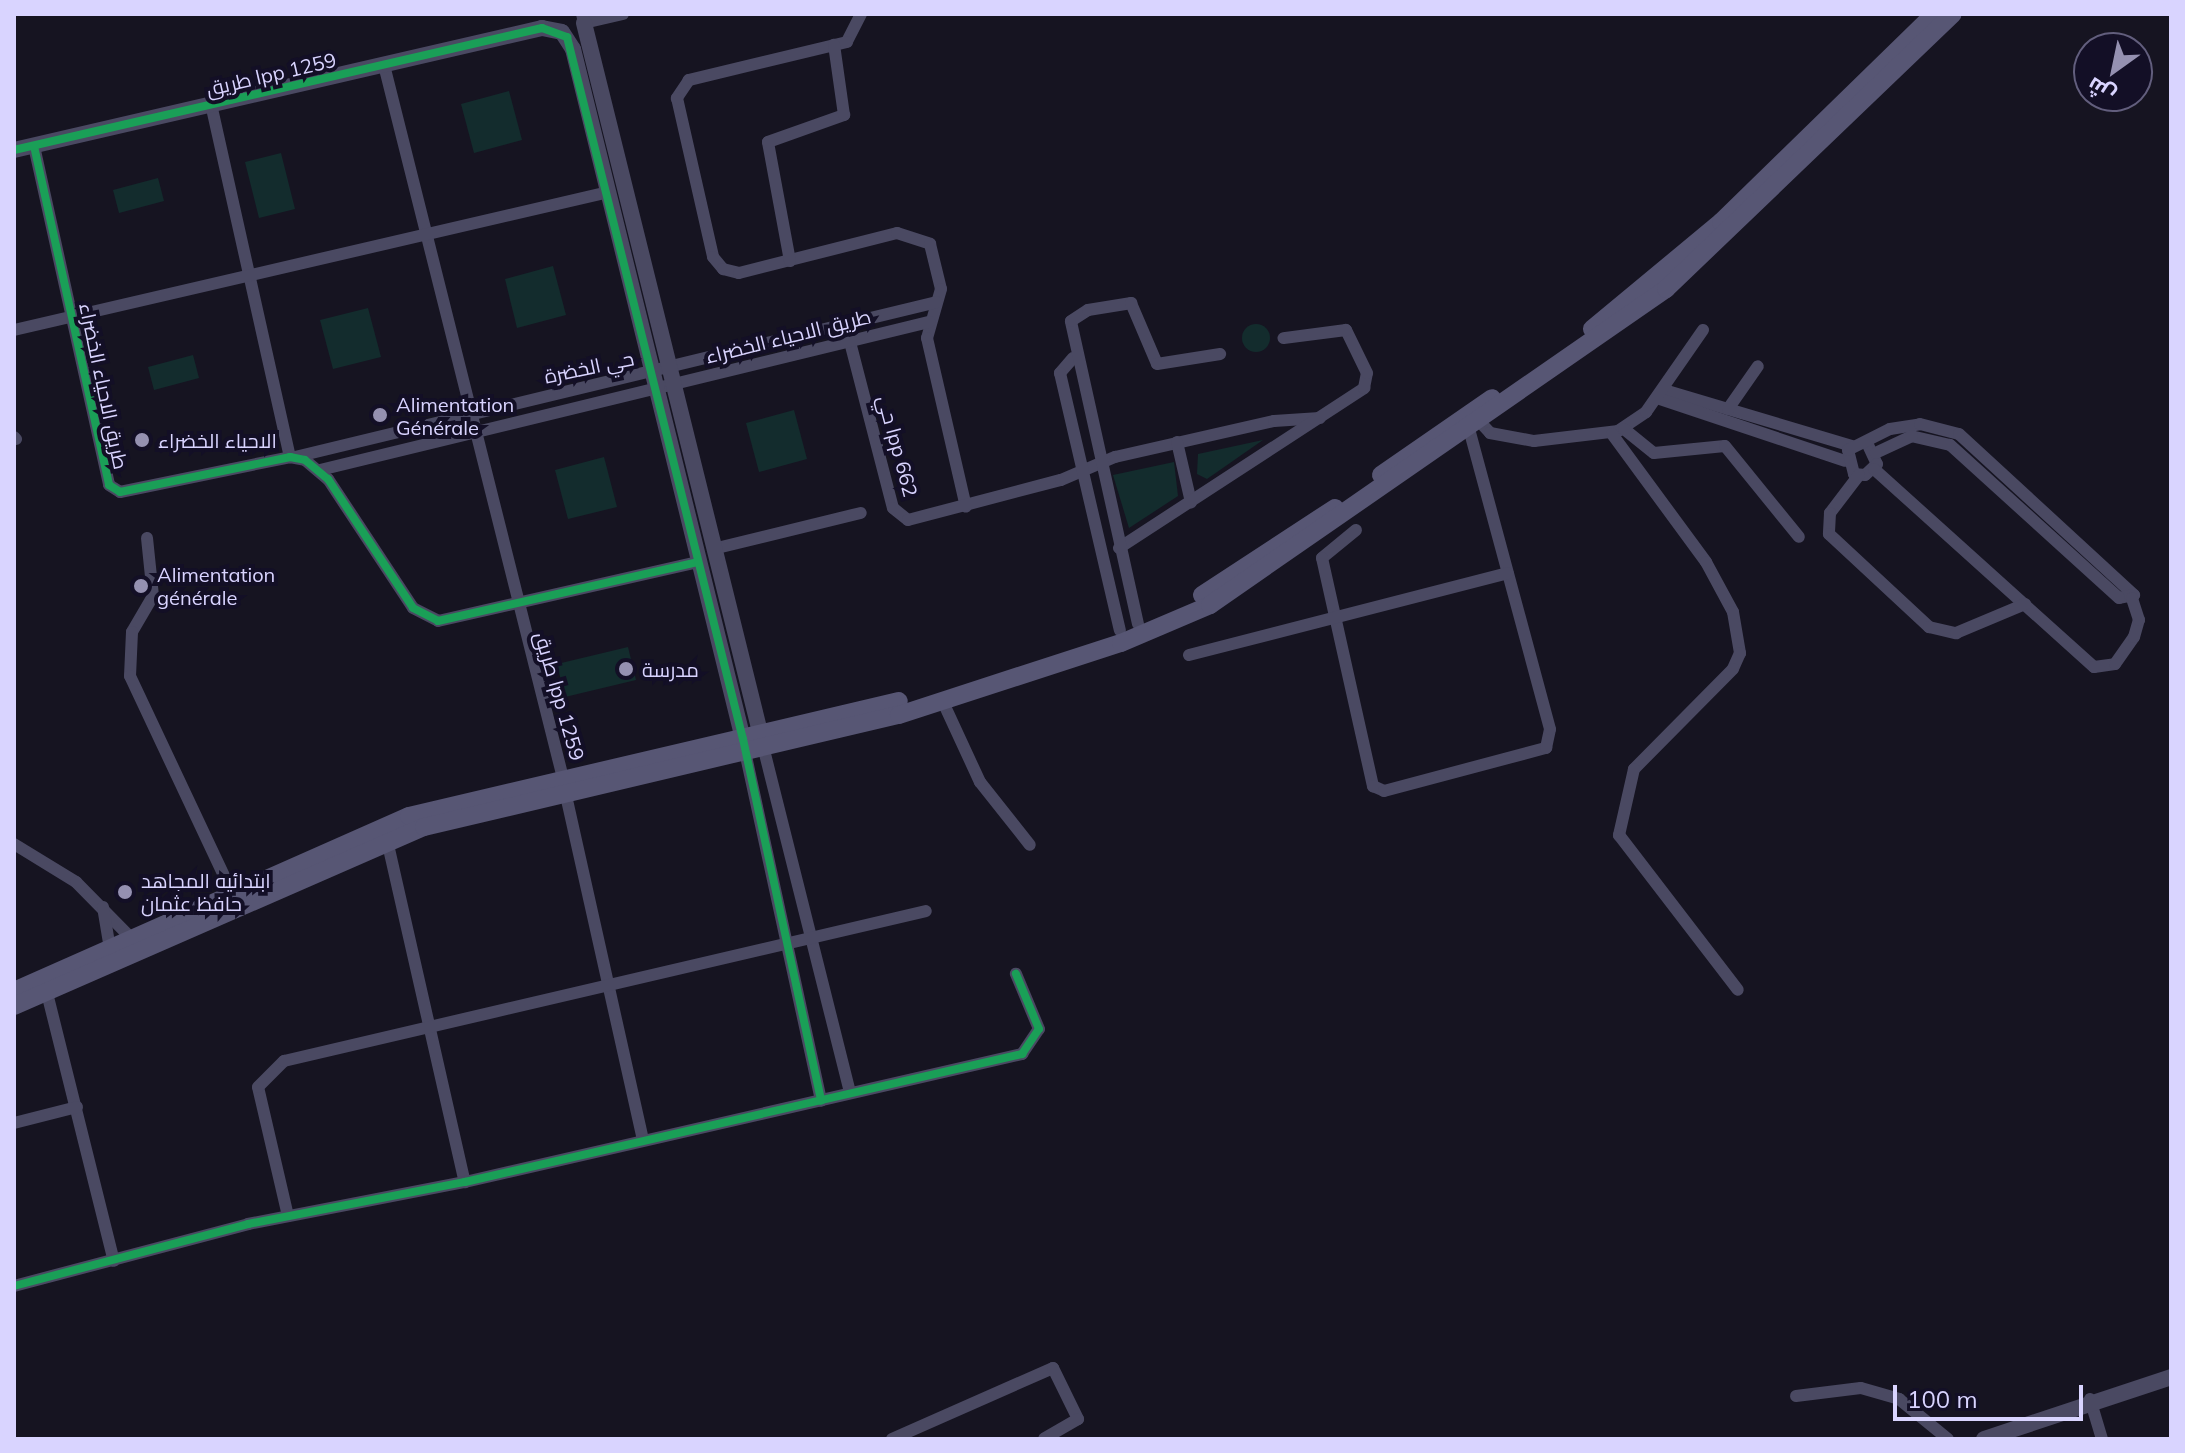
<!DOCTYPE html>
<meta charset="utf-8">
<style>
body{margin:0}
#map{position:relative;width:2185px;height:1453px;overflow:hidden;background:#161421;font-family:Mulish,Cairo,sans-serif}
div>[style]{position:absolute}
.green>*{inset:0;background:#132c2d}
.round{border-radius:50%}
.minor>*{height:12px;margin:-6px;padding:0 6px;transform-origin:6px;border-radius:6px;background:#4a4962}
.tertiary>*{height:16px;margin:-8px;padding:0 8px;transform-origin:8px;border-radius:8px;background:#4a4962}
.secondary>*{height:18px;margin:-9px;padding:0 9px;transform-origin:9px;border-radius:9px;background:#575674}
.cycleway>*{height:8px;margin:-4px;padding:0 4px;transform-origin:4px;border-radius:4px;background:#1a9f57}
.dots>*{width:22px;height:22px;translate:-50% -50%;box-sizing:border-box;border:4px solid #130f26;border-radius:50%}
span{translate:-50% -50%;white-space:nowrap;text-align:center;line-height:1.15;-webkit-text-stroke:8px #130f26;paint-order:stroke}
.street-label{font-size:20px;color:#d9d4ff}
.poi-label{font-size:20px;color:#d9d4ff}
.left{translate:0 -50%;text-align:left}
.frame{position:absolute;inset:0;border:16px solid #d9d4ff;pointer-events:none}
.north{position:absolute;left:2073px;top:32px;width:80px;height:80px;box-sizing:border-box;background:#130f26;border:2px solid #625e7d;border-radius:50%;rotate:213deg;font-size:22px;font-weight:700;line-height:32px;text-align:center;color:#d9d4ff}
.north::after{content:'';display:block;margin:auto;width:28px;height:36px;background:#9591b1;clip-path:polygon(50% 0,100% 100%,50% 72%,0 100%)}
.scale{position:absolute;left:1893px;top:1385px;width:190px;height:36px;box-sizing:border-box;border:4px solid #d9d4ff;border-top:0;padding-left:10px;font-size:24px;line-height:28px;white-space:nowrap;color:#d9d4ff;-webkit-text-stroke:6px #130f26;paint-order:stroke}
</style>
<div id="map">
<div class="green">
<i style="clip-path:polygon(509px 91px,522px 140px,474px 153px,461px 104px)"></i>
<i style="clip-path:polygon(281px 153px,295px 209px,259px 218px,245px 162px)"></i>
<i style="clip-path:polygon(158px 178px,164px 201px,119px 213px,113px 190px)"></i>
<i style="clip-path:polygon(553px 266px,566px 315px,517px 328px,505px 279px)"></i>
<i style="clip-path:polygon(368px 308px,381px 357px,333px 369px,320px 320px)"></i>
<i class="round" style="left:1242px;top:324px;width:28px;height:28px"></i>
<i style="clip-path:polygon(193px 355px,199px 378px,154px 390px,148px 367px)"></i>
<i style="clip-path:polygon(794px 410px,807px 459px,759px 472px,746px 423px)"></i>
<i style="clip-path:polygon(1263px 440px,1207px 479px,1197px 474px,1198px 454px)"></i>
<i style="clip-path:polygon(604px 457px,617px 507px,568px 519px,555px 470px)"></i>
<i style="clip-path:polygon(1174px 462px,1178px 496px,1129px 528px,1113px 475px)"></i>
<i style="clip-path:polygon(628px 647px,636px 680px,565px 697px,557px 664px)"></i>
</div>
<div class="minor">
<i style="left:582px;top:14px;width:9px;rotate:77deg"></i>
<i style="left:584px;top:23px;width:40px;rotate:-13deg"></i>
<i style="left:861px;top:14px;width:31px;rotate:117deg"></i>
<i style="left:847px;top:42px;width:163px;rotate:166.5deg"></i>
<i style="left:689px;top:80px;width:22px;rotate:124deg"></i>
<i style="left:677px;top:98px;width:163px;rotate:77.2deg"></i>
<i style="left:713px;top:257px;width:16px;rotate:50deg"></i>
<i style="left:723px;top:269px;width:16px;rotate:14deg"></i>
<i style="left:739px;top:273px;width:163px;rotate:-14.2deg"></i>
<i style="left:897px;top:233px;width:35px;rotate:18deg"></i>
<i style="left:930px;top:244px;width:46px;rotate:76.3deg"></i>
<i style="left:941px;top:289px;width:51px;rotate:105.9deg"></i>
<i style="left:927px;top:338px;width:173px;rotate:77deg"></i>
<i style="left:384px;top:65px;width:735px;rotate:75.91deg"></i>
<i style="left:211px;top:104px;width:362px;rotate:77.4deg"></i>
<i style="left:34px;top:146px;width:347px;rotate:77.5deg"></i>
<i style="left:109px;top:485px;width:13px;rotate:32deg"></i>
<i style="left:120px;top:492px;width:174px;rotate:-11.6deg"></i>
<i style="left:290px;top:457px;width:15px;rotate:11deg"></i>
<i style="left:305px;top:460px;width:30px;rotate:40deg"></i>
<i style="left:328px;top:479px;width:154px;rotate:56.6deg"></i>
<i style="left:413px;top:608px;width:28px;rotate:27deg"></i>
<i style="left:438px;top:621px;width:266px;rotate:-12.8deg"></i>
<i style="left:790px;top:261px;width:121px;rotate:-100.5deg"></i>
<i style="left:768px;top:142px;width:81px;rotate:-19.6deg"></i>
<i style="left:844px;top:115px;width:71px;rotate:-98.1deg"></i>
<i style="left:14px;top:330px;width:611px;rotate:-13.06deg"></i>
<i style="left:850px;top:342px;width:171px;rotate:75.5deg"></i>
<i style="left:893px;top:508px;width:19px;rotate:39deg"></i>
<i style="left:908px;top:520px;width:158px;rotate:-14.7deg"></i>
<i style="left:1061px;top:480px;width:59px;rotate:-23.1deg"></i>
<i style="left:1115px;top:457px;width:163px;rotate:-12.8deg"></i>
<i style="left:1274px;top:421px;width:46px;rotate:-3.7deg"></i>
<i style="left:1073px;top:358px;width:20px;rotate:131deg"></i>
<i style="left:1060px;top:373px;width:264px;rotate:76.9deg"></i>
<i style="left:1664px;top:390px;width:196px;rotate:16.6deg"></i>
<i style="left:1657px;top:398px;width:198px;rotate:18.5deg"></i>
<i style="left:1728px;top:409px;width:52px;rotate:-55.1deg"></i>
<i style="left:1479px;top:421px;width:16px;rotate:47deg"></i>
<i style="left:1490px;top:433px;width:45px;rotate:10.3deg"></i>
<i style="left:1534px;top:441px;width:85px;rotate:-6.8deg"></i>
<i style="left:1618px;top:431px;width:34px;rotate:-34deg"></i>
<i style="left:1646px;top:412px;width:100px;rotate:-55.2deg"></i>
<i style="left:1624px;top:429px;width:38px;rotate:39deg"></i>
<i style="left:1654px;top:453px;width:71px;rotate:-5.6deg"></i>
<i style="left:1725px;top:446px;width:117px;rotate:50.9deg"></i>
<i style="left:1612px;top:434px;width:159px;rotate:53.7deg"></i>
<i style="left:1706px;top:562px;width:57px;rotate:61.6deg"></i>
<i style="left:1733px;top:612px;width:42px;rotate:80.3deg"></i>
<i style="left:1740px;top:653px;width:17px;rotate:114deg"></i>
<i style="left:1733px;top:669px;width:141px;rotate:134.7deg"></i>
<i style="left:1634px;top:769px;width:68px;rotate:102.8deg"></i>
<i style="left:1619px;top:835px;width:195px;rotate:52.5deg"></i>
<i style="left:14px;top:437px;width:3px;rotate:45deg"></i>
<i style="left:1177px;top:442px;width:62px;rotate:76.9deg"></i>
<i style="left:1868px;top:445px;width:21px;rotate:65deg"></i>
<i style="left:1877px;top:464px;width:16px;rotate:137deg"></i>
<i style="left:1865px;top:475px;width:11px;rotate:-175deg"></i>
<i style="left:1854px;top:474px;width:25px;rotate:-104deg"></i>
<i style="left:1848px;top:450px;width:47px;rotate:-26.6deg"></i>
<i style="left:1890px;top:429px;width:30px;rotate:-9deg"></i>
<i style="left:1920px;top:424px;width:40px;rotate:14.4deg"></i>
<i style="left:1959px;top:434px;width:238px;rotate:42.6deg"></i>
<i style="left:2134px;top:595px;width:15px;rotate:169deg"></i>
<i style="left:2119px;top:598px;width:228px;rotate:-137.8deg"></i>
<i style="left:1950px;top:445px;width:39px;rotate:-167deg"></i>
<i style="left:1912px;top:436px;width:40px;rotate:155deg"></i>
<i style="left:295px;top:457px;width:660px;rotate:-13.57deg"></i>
<i style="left:1874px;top:469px;width:296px;rotate:42deg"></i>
<i style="left:2094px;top:667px;width:21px;rotate:-8deg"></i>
<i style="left:2115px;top:664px;width:33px;rotate:-55deg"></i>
<i style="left:2134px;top:637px;width:18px;rotate:-74deg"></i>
<i style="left:2139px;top:620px;width:23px;rotate:-108deg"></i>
<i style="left:320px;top:470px;width:627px;rotate:-13.66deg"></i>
<i style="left:1859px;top:475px;width:48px;rotate:127.3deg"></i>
<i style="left:1830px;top:513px;width:21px;rotate:93deg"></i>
<i style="left:1829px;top:534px;width:137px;rotate:42.9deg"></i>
<i style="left:1929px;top:627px;width:28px;rotate:13deg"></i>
<i style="left:1956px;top:633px;width:75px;rotate:-22.8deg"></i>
<i style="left:1356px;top:530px;width:44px;rotate:140.5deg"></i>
<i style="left:1322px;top:558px;width:234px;rotate:77.4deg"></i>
<i style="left:1373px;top:786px;width:12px;rotate:24deg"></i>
<i style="left:1384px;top:791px;width:168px;rotate:-14.9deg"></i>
<i style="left:1546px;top:748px;width:19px;rotate:-78deg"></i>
<i style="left:1550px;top:729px;width:312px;rotate:-105.1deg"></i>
<i style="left:147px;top:538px;width:58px;rotate:84.1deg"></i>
<i style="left:153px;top:596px;width:42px;rotate:120.3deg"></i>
<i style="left:132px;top:632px;width:44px;rotate:92.6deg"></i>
<i style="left:130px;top:676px;width:240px;rotate:64.8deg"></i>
<i style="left:1119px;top:548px;width:293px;rotate:-33.1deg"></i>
<i style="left:1364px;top:388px;width:15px;rotate:-79deg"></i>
<i style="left:1367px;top:373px;width:48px;rotate:-116deg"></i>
<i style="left:1346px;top:330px;width:63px;rotate:172.6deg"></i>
<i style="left:713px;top:549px;width:152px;rotate:-13.7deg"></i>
<i style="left:1138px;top:624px;width:310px;rotate:-102.5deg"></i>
<i style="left:1071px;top:321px;width:20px;rotate:-33deg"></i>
<i style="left:1088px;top:310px;width:44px;rotate:-9.2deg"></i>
<i style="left:1131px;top:303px;width:66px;rotate:66.9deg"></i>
<i style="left:1157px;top:364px;width:64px;rotate:-9deg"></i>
<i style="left:1189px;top:655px;width:329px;rotate:-14.4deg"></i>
<i style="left:943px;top:702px;width:88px;rotate:65.2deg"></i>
<i style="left:980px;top:782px;width:80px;rotate:51.6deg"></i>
<i style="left:762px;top:742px;width:361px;rotate:75.9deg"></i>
<i style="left:744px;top:747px;width:362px;rotate:77.7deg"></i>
<i style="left:565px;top:791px;width:357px;rotate:77.4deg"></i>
<i style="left:387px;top:840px;width:351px;rotate:77.2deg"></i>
<i style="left:14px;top:844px;width:73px;rotate:31.5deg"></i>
<i style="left:76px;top:882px;width:87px;rotate:45.5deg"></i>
<i style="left:103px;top:907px;width:49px;rotate:80.5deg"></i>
<i style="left:47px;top:993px;width:276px;rotate:76deg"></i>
<i style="left:14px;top:1123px;width:65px;rotate:-14.3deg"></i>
<i style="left:288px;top:1216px;width:132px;rotate:-103.1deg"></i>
<i style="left:258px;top:1087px;width:37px;rotate:-45deg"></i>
<i style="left:284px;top:1061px;width:659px;rotate:-13.15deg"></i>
<i style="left:14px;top:1286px;width:242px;rotate:-14.8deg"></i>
<i style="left:248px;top:1224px;width:221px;rotate:-11deg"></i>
<i style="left:465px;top:1182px;width:572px;rotate:-12.94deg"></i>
<i style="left:1022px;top:1054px;width:30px;rotate:-56deg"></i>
<i style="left:1039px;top:1029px;width:60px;rotate:-112.7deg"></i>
<i style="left:1796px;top:1396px;width:65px;rotate:-7deg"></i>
<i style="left:1861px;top:1388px;width:40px;rotate:16deg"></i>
<i style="left:1899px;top:1399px;width:63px;rotate:39.2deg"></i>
<i style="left:2090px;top:1399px;width:42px;rotate:73.3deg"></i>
<i style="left:892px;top:1439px;width:176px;rotate:-23.8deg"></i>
<i style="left:1053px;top:1368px;width:57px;rotate:63.9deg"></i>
<i style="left:1078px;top:1419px;width:39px;rotate:150deg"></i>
</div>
<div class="tertiary">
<i style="left:584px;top:23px;width:735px;rotate:76.06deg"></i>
<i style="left:14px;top:150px;width:542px;rotate:-13.01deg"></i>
<i style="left:542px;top:28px;width:20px;rotate:11deg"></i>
<i style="left:562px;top:32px;width:20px;rotate:57deg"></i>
<i style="left:573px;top:49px;width:711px;rotate:76.16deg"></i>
<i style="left:1984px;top:1439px;width:197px;rotate:-18.3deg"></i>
</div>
<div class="secondary">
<i style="left:1592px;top:329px;width:168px;rotate:-39.7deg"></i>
<i style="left:1721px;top:222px;width:298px;rotate:-44.3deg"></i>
<i style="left:1381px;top:475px;width:135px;rotate:-34.7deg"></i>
<i style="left:1202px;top:595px;width:159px;rotate:-33.2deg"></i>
<i style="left:14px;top:991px;width:432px;rotate:-23.9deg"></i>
<i style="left:409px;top:816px;width:503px;rotate:-13.21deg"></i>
<i style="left:14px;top:1006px;width:447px;rotate:-23.6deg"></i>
<i style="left:424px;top:827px;width:488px;rotate:-13.3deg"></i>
<i style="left:899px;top:715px;width:233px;rotate:-18deg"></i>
<i style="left:1121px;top:643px;width:97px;rotate:-23.1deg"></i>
<i style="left:1210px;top:605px;width:555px;rotate:-34.72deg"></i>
<i style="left:1666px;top:289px;width:397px;rotate:-43.8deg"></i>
</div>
<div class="cycleway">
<i style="left:34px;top:146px;width:347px;rotate:77.5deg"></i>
<i style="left:109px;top:485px;width:13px;rotate:32deg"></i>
<i style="left:120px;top:492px;width:174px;rotate:-11.6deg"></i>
<i style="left:290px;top:457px;width:15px;rotate:11deg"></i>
<i style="left:305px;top:460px;width:30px;rotate:40deg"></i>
<i style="left:328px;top:479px;width:154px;rotate:56.6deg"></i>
<i style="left:413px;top:608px;width:28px;rotate:27deg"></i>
<i style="left:438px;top:621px;width:266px;rotate:-12.8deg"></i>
<i style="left:14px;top:150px;width:542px;rotate:-13.01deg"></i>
<i style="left:542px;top:28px;width:27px;rotate:20deg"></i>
<i style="left:567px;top:37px;width:724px;rotate:75.93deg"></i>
<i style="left:743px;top:739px;width:370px;rotate:77.8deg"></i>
<i style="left:14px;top:1286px;width:242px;rotate:-14.8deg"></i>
<i style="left:248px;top:1224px;width:221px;rotate:-11deg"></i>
<i style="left:465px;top:1182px;width:572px;rotate:-12.94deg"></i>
<i style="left:1022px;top:1054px;width:30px;rotate:-56deg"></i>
<i style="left:1039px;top:1029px;width:60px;rotate:-112.7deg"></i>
</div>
<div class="dots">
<i style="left:380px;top:415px;background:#9591b1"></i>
<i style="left:142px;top:440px;background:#9591b1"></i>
<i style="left:141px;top:586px;background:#9591b1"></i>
<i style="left:626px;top:669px;background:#9591b1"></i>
<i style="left:125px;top:892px;background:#9591b1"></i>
</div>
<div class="street-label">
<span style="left:271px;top:74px;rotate:-13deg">طريق lpp 1259</span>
<span style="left:788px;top:336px;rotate:-14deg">طريق الاحياء الخضراء</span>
<span style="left:589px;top:367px;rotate:-12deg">حي الخضرة</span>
<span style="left:104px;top:386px;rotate:78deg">طريق الاحياء الخضراء</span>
<span style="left:898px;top:446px;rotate:75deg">حي lpp 662</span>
<span style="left:560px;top:696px;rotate:74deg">طريق lpp 1259</span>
</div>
<div class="poi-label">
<span class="left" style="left:396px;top:416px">Alimentation<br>Générale</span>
<span class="left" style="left:158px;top:440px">الاحياء الخضراء</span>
<span class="left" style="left:157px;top:586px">Alimentation<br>générale</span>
<span class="left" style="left:642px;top:669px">مدرسة</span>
<span class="left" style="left:141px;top:892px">ابتدائيه المجاهد<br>حافظ عثمان</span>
</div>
<div class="frame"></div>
<div class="north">ش</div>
<div class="scale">100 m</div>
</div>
